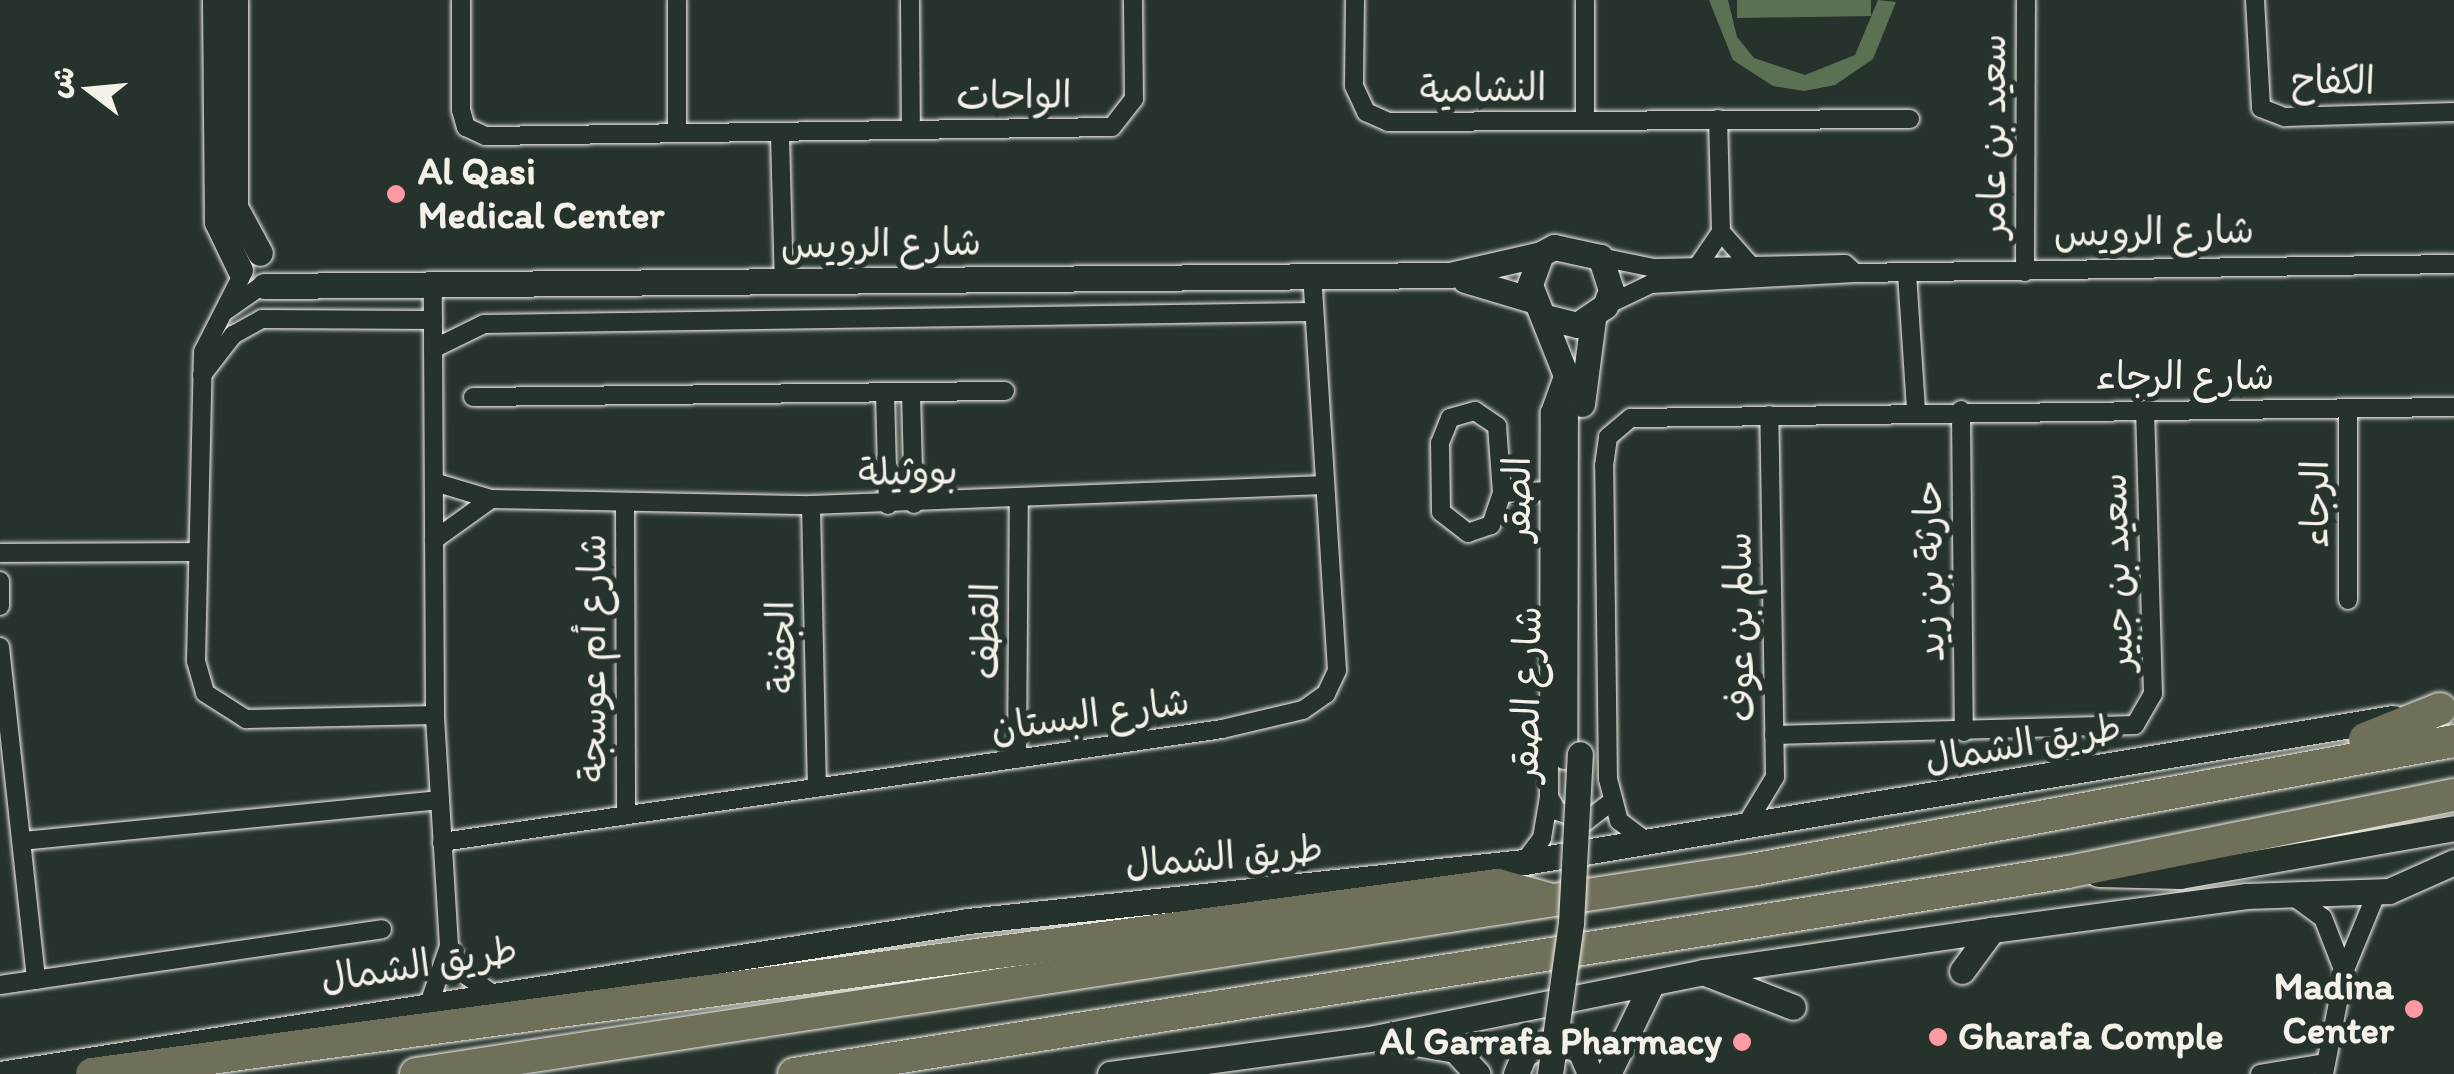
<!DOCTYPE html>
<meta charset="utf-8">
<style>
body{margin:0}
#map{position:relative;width:2454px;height:1074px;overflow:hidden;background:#26332d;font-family:Itim,"Playpen Sans Arabic",sans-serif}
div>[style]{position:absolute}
.green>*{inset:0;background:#5c7154}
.roads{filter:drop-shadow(0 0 2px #f4f1e8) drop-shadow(0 0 2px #f4f1e8)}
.street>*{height:18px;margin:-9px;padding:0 9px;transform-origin:9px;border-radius:9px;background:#26332d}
.secondary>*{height:25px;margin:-12.5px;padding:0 12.5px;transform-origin:12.5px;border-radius:12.5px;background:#26332d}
.highway>*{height:32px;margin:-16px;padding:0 16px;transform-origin:16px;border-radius:16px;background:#706f59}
.bridges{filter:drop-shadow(0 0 2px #f4f1e8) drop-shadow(0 0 2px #f4f1e8)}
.secondary-bridge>*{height:25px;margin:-12.5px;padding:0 12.5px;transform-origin:12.5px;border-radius:12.5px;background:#26332d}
.dots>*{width:28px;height:28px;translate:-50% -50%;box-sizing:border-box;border:5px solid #26332d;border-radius:50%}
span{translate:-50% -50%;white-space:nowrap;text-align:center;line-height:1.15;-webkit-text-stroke:10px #26332d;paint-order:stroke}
.street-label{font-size:38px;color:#f4f1e8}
.poi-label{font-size:38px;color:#f4f1e8;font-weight:700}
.left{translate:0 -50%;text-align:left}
.right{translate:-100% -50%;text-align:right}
.north{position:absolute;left:40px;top:40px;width:100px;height:100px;-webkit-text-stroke:8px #26332d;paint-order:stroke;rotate:286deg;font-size:28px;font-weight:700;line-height:40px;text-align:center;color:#f4f1e8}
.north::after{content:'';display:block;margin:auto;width:35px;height:45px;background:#f4f1e8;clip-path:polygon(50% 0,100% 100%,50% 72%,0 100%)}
</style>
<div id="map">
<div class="green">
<i style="clip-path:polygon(1709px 0,1728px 0,1737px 37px,1754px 58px,1805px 75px,1855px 55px,1878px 0,1896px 2px,1873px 59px,1835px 85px,1804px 91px,1773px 86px,1733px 60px)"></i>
<i style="clip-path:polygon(1737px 0,1871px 0,1871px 16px,1737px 18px)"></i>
</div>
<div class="roads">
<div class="street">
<i style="left:461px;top:0;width:110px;rotate:90deg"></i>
<i style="left:461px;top:110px;width:18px;rotate:74deg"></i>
<i style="left:466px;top:127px;width:21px;rotate:25deg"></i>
<i style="left:485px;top:136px;width:627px;rotate:-0.82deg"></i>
<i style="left:1112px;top:127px;width:36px;rotate:-52deg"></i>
<i style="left:1134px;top:99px;width:99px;rotate:-90.6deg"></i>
<i style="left:910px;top:0;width:130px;rotate:89.6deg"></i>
<i style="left:1355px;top:0;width:86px;rotate:90.7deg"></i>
<i style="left:1354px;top:86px;width:29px;rotate:65deg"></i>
<i style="left:1366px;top:112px;width:24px;rotate:24deg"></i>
<i style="left:1388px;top:122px;width:522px;rotate:-0.33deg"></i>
<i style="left:2255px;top:0;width:108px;rotate:86.8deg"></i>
<i style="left:2261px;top:108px;width:26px;rotate:21deg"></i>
<i style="left:2285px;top:117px;width:169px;rotate:-1.7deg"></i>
<i style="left:1585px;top:120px;width:120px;rotate:-90deg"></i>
<i style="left:677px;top:133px;width:133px;rotate:-90deg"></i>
<i style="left:780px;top:135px;width:148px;rotate:88.5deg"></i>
<i style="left:1721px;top:232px;width:45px;rotate:48.6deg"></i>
<i style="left:1600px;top:257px;width:55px;rotate:11.5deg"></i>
<i style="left:1654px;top:268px;width:191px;rotate:-1.2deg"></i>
<i style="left:1845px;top:264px;width:13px;rotate:42deg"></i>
<i style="left:1697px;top:267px;width:42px;rotate:-55.6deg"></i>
<i style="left:1721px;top:232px;width:113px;rotate:-91.5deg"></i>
<i style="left:2025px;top:272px;width:272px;rotate:-89.8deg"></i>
<i style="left:1907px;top:274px;width:136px;rotate:86.2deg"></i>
<i style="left:241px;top:277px;width:84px;rotate:116.9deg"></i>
<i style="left:203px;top:352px;width:309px;rotate:91.3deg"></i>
<i style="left:196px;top:661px;width:33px;rotate:74deg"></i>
<i style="left:205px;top:693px;width:49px;rotate:32.4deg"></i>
<i style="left:246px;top:719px;width:189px;rotate:-1.2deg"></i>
<i style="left:1605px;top:306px;width:51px;rotate:-25.6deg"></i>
<i style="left:1651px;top:284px;width:204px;rotate:-3.1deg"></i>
<i style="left:1855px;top:273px;width:599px;rotate:-0.86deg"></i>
<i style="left:224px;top:312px;width:42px;rotate:-35.2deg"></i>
<i style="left:433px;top:349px;width:57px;rotate:-26.1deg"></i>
<i style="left:484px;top:324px;width:830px;rotate:-0.83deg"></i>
<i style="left:202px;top:375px;width:51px;rotate:-52.2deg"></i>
<i style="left:233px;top:335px;width:33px;rotate:-29deg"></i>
<i style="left:262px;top:319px;width:171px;rotate:0.3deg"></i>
<i style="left:885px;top:393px;width:112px;rotate:88.5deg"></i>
<i style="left:911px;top:393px;width:111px;rotate:88.5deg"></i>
<i style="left:473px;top:397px;width:532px;rotate:-0.65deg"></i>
<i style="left:1961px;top:410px;width:322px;rotate:89.5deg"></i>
<i style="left:1475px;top:411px;width:27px;rotate:34deg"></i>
<i style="left:1497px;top:426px;width:67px;rotate:85.7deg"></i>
<i style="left:1502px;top:493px;width:34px;rotate:109deg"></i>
<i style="left:1491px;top:525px;width:24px;rotate:161deg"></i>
<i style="left:1468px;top:533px;width:34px;rotate:-142deg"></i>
<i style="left:1441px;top:512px;width:69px;rotate:-90.8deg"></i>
<i style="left:1440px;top:443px;width:27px;rotate:-68deg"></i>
<i style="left:1450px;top:418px;width:26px;rotate:-16deg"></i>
<i style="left:434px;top:482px;width:59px;rotate:16.6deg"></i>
<i style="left:491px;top:499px;width:320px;rotate:1.1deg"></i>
<i style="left:811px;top:505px;width:514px;rotate:-2.23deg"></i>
<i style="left:1502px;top:493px;width:48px;rotate:-2.4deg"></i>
<i style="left:625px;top:502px;width:312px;rotate:89.8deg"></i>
<i style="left:811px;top:505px;width:282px;rotate:88.8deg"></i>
<i style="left:434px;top:540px;width:70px;rotate:-35.7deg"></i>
<i style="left:0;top:553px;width:198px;rotate:-0.3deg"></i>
<i style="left:0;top:581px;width:25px;rotate:90deg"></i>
<i style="left:2348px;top:600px;width:192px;rotate:-90deg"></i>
<i style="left:0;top:647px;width:335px;rotate:83.8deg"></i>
<i style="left:1774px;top:735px;width:361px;rotate:-1.6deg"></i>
<i style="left:2135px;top:725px;width:36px;rotate:-60deg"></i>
<i style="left:2153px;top:694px;width:284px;rotate:-91.6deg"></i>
<i style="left:1017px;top:759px;width:256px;rotate:-89.6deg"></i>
<i style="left:1549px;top:797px;width:16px;rotate:60deg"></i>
<i style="left:1557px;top:811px;width:31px;rotate:19deg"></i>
<i style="left:1586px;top:821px;width:31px;rotate:-37deg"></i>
<i style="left:1746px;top:825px;width:56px;rotate:-58.9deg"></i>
<i style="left:1775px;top:777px;width:362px;rotate:-90.9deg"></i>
<i style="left:22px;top:841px;width:419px;rotate:-5.6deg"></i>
<i style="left:442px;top:842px;width:788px;rotate:-8.24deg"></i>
<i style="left:1222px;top:729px;width:83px;rotate:-13.2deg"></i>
<i style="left:1303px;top:710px;width:28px;rotate:-35deg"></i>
<i style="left:1326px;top:694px;width:26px;rotate:-65deg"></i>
<i style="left:1337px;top:670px;width:394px;rotate:-93.6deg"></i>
<i style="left:1647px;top:842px;width:35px;rotate:-143deg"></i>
<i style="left:1619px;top:821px;width:43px;rotate:-104.7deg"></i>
<i style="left:1608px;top:779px;width:313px;rotate:-90.7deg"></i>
<i style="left:1604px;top:466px;width:29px;rotate:-82deg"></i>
<i style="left:1608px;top:437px;width:30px;rotate:-40deg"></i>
<i style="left:1631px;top:418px;width:823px;rotate:-0.77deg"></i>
<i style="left:1524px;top:862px;width:30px;rotate:-53deg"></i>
<i style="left:1542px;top:838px;width:42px;rotate:-80.3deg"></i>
<i style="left:1549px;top:797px;width:385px;rotate:-89.9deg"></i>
<i style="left:1550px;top:412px;width:32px;rotate:-70deg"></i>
<i style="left:2290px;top:894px;width:41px;rotate:36deg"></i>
<i style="left:2323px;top:918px;width:58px;rotate:68.7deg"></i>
<i style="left:449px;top:946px;width:35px;rotate:59deg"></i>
<i style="left:467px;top:976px;width:29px;rotate:35deg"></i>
<i style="left:0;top:985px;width:386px;rotate:-8.3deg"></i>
<i style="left:430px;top:1001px;width:58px;rotate:-70.9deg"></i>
<i style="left:449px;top:946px;width:231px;rotate:-93.5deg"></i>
<i style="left:435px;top:715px;width:428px;rotate:-90.3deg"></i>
<i style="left:2260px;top:1074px;width:67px;rotate:-9.5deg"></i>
<i style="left:2324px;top:1074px;width:104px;rotate:-78.9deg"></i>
<i style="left:2344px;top:972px;width:87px;rotate:-67.6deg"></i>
</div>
<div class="secondary">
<i style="left:215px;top:0;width:222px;rotate:89.5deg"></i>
<i style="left:217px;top:222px;width:53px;rotate:64.4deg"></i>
<i style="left:235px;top:0;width:207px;rotate:90deg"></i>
<i style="left:235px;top:207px;width:52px;rotate:61.5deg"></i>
<i style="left:1465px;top:280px;width:70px;rotate:16.6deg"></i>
<i style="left:264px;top:286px;width:1186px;rotate:-0.53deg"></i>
<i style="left:1450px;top:275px;width:93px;rotate:-13deg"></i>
<i style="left:1545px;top:317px;width:33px;rotate:14deg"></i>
<i style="left:1577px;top:325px;width:34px;rotate:-34deg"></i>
<i style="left:1605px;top:306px;width:17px;rotate:-69deg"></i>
<i style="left:1611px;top:290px;width:35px;rotate:-108deg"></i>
<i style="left:1600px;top:257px;width:47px;rotate:-167.7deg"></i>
<i style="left:1554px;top:247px;width:15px;rotate:152deg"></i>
<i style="left:1541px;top:254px;width:33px;rotate:110deg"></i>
<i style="left:1530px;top:285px;width:95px;rotate:68.3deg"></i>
<i style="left:1565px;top:373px;width:383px;rotate:90.1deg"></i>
<i style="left:1582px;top:404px;width:86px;rotate:-82.6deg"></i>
<i style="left:2098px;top:874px;width:82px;rotate:1.4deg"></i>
<i style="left:2180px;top:876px;width:278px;rotate:-9.9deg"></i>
<i style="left:1962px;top:971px;width:51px;rotate:-53.8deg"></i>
<i style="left:1708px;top:974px;width:91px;rotate:21.2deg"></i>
<i style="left:1404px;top:1041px;width:52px;rotate:10deg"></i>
<i style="left:1455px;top:1050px;width:33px;rotate:47deg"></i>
<i style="left:0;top:1074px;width:980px;rotate:-8.98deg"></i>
<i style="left:968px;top:921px;width:559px;rotate:-6.06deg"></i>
<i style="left:1524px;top:862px;width:881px;rotate:-9.41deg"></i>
<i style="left:1110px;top:1074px;width:261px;rotate:-7.7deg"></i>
<i style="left:1369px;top:1039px;width:341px;rotate:-11.3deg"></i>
<i style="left:1703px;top:972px;width:292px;rotate:-8.3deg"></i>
<i style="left:1992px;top:930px;width:257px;rotate:-7.6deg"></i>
<i style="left:2247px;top:896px;width:142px;rotate:-2deg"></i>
<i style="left:2389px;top:891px;width:71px;rotate:-24deg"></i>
<i style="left:1516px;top:1074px;width:22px;rotate:-68deg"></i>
<i style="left:1524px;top:1054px;width:30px;rotate:-27deg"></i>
<i style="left:1551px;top:1040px;width:31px;rotate:19deg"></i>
<i style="left:1580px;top:1050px;width:26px;rotate:67deg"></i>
<i style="left:1608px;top:1074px;width:101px;rotate:-64.2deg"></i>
</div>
<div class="highway">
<i style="left:2365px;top:739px;width:81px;rotate:-21.8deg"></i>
<i style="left:92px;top:1074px;width:1418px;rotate:-7.66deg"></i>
<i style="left:1497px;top:885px;width:57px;rotate:15.3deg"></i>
<i style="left:416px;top:1074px;width:1350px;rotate:-8.69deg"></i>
<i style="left:1751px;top:870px;width:715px;rotate:-10.4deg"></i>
<i style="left:794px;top:1074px;width:1290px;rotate:-9.01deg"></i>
<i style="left:2068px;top:872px;width:394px;rotate:-11.3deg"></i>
</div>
</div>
<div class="bridges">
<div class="secondary-bridge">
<i style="left:1550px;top:1074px;width:152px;rotate:-82.1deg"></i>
<i style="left:1571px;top:923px;width:169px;rotate:-87deg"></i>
</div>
</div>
<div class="dots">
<i style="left:396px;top:194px;background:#ff9aa2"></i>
<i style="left:2414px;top:1009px;background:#ff9aa2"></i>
<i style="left:1938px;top:1037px;background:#ff9aa2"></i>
<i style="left:1742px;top:1042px;background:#ff9aa2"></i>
</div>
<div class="street-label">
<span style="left:2333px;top:81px;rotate:1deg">الكفاح</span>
<span style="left:1483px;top:89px;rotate:-1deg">النشامية</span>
<span style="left:1014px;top:96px;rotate:-1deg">الواحات</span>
<span style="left:1993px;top:136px;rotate:-90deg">سعيد بن عامر</span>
<span style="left:2154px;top:232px;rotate:-1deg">شارع الرويس</span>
<span style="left:881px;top:244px;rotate:-1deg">شارع الرويس</span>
<span style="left:2185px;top:377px">شارع الرجاء</span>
<span style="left:908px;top:472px;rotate:-1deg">بووثيلة</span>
<span style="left:1518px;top:499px;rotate:-90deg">الصقر</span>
<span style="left:2316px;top:504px;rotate:-90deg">الرجاء</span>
<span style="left:1930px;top:571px;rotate:-91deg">حارثة بن زيد</span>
<span style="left:2117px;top:572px;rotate:-92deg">سعيد بن جبير</span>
<span style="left:1740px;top:627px;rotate:-91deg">سالم بن عوف</span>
<span style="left:986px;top:631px;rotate:-90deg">القطف</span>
<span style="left:782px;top:647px;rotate:-91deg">الجفنة</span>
<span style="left:593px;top:658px;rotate:-90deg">شارع أم عوسجة</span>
<span style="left:1527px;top:694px;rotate:-89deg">شارع الصقر</span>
<span style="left:1090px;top:715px;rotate:-8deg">شارع البستان</span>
<span style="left:2023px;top:744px;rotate:-10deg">طريق الشمال</span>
<span style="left:1224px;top:857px;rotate:-5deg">طريق الشمال</span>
<span style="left:419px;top:965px;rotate:-9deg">طريق الشمال</span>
</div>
<div class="poi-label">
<span class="left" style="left:418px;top:194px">Al Qasi<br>Medical Center</span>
<span class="right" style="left:2394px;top:1009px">Madina<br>Center</span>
<span class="left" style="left:1958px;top:1037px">Gharafa Comple</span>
<span class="right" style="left:1722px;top:1042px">Al Garrafa Pharmacy</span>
</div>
<div class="north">ش</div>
</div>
